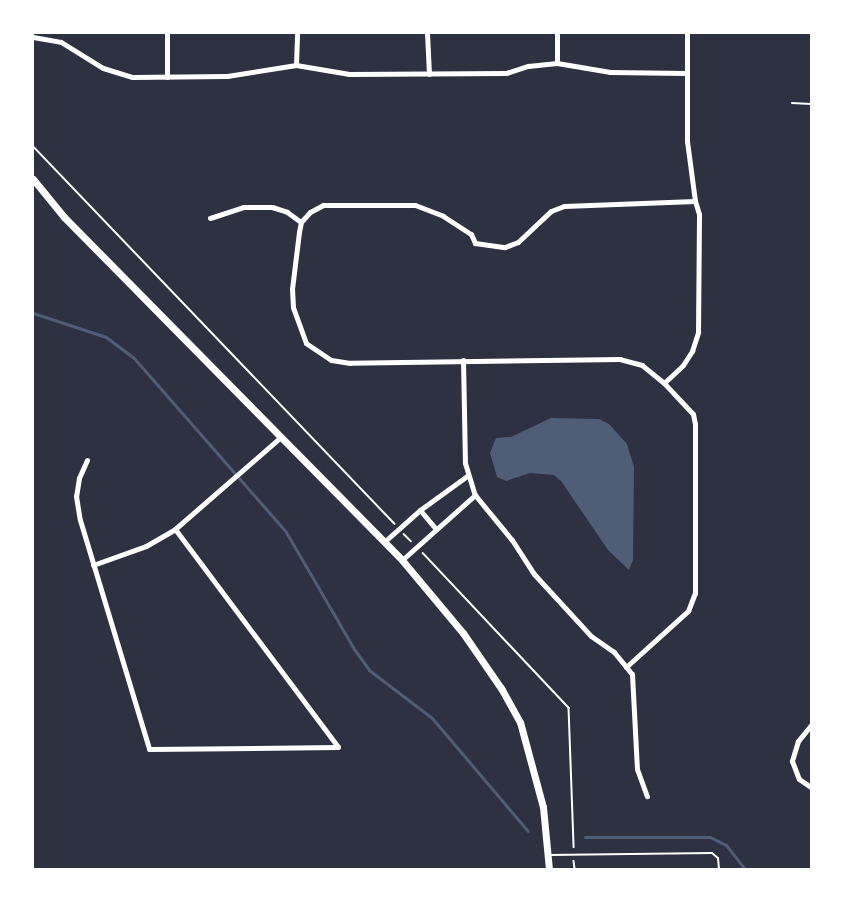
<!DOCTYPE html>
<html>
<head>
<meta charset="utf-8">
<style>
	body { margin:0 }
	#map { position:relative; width:844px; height:902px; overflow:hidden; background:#2d3142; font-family:Quicksand,sans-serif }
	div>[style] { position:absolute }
	.water>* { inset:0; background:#4f5d75 }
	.stream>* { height:3px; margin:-1.5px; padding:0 1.5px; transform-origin:1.5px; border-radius:1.5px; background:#4f5d75 }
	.path>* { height:1.5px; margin:-0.75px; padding:0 0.75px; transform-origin:0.75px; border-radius:0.75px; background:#fff }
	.service>* { height:2px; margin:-1px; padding:0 1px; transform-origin:1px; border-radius:1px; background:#fff }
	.minor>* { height:5px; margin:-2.5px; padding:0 2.5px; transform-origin:2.5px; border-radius:2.5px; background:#fff }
	.tertiary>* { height:7px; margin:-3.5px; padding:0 3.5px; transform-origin:3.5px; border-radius:3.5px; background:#fff }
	span { translate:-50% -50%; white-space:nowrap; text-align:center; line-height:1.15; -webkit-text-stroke:4.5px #fff; paint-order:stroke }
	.frame { position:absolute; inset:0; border:34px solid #fff; pointer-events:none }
</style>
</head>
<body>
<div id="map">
	<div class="water">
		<div style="clip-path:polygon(551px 418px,599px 419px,609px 424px,627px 444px,634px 467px,633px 560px,629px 570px,608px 550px,561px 481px,554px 475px,530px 473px,506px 481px,497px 477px,490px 453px,496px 438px,511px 437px)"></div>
	</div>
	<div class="stream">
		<div style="left:33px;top:313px;width:77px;rotate:18.2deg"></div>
		<div style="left:106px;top:337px;width:34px;rotate:37deg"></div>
		<div style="left:133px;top:357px;width:232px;rotate:48.8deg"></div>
		<div style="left:286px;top:532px;width:135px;rotate:59.8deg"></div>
		<div style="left:354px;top:649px;width:26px;rotate:54deg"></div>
		<div style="left:369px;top:670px;width:79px;rotate:37.3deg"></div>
		<div style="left:432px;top:718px;width:148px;rotate:49.7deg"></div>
		<div style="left:585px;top:837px;width:125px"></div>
		<div style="left:710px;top:837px;width:18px;rotate:27deg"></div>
		<div style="left:726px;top:845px;width:31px;rotate:52deg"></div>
	</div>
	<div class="path">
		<div style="left:33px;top:146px;width:523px;rotate:46.24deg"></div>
		<div style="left:404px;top:534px;width:10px;rotate:45deg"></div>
		<div style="left:423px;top:553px;width:213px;rotate:46.7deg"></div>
		<div style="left:569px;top:708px;width:139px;rotate:87.9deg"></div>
		<div style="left:574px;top:861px;width:8px;rotate:83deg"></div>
	</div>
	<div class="service">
		<div style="left:792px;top:103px;width:19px;rotate:3deg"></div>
		<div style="left:549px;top:855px;width:163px;rotate:-0.7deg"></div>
		<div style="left:712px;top:853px;width:8px;rotate:40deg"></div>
		<div style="left:718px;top:858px;width:11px;rotate:85deg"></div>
	</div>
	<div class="minor">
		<div style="left:427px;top:33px;width:41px;rotate:87.2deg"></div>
		<div style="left:33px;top:37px;width:28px;rotate:10deg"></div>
		<div style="left:61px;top:42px;width:49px;rotate:31.8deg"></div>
		<div style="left:103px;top:68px;width:30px;rotate:17deg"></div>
		<div style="left:132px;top:77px;width:95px;rotate:-0.6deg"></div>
		<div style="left:227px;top:76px;width:70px;rotate:-9.1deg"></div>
		<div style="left:296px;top:65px;width:54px;rotate:9.6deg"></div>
		<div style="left:349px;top:74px;width:157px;rotate:-0.4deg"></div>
		<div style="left:506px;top:73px;width:23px;rotate:-18deg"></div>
		<div style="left:528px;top:66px;width:29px;rotate:-6deg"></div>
		<div style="left:557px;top:63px;width:54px;rotate:9.6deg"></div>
		<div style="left:610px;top:72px;width:76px;rotate:0.8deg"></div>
		<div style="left:557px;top:63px;width:30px;rotate:-90deg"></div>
		<div style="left:296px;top:65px;width:32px;rotate:-88deg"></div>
		<div style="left:167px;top:77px;width:44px;rotate:-90deg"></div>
		<div style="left:210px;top:218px;width:35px;rotate:-18deg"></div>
		<div style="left:243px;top:207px;width:29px"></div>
		<div style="left:272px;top:207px;width:16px;rotate:18deg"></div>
		<div style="left:287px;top:212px;width:17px;rotate:36deg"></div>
		<div style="left:463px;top:360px;width:103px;rotate:88.9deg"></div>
		<div style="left:465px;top:463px;width:34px;rotate:73deg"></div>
		<div style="left:475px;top:495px;width:58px;rotate:50.6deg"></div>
		<div style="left:512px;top:540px;width:40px;rotate:57.1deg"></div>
		<div style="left:534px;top:574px;width:84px;rotate:47.4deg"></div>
		<div style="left:591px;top:636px;width:28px;rotate:35deg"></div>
		<div style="left:614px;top:652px;width:28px;rotate:51deg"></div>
		<div style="left:632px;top:674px;width:95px;rotate:87deg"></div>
		<div style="left:637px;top:769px;width:29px;rotate:70deg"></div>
		<div style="left:664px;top:383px;width:26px;rotate:-43deg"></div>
		<div style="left:683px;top:365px;width:17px;rotate:-57deg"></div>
		<div style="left:692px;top:351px;width:20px;rotate:-72deg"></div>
		<div style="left:698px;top:332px;width:118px;rotate:-89.5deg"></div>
		<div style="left:699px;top:214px;width:14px;rotate:-107deg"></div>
		<div style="left:695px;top:201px;width:61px;rotate:-97.6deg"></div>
		<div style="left:687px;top:141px;width:108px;rotate:-90deg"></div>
		<div style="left:87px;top:460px;width:20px;rotate:114deg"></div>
		<div style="left:79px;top:478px;width:18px;rotate:99deg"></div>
		<div style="left:76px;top:496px;width:24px;rotate:81deg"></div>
		<div style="left:80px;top:520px;width:239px;rotate:73.2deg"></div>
		<div style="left:149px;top:749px;width:189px;rotate:-0.6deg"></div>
		<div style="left:420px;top:510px;width:25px;rotate:50deg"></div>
		<div style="left:175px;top:529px;width:272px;rotate:53.2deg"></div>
		<div style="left:384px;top:542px;width:48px;rotate:-41.6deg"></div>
		<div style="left:420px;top:510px;width:58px;rotate:-35.9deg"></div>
		<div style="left:402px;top:560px;width:98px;rotate:-41.7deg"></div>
		<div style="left:93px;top:565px;width:56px;rotate:-19.7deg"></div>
		<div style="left:146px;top:546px;width:34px;rotate:-30deg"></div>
		<div style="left:175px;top:529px;width:140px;rotate:-41deg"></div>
		<div style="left:626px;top:667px;width:84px;rotate:-42.1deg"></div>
		<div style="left:688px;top:611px;width:19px;rotate:-69deg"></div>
		<div style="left:695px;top:593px;width:169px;rotate:-90deg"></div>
		<div style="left:695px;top:424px;width:10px;rotate:-101deg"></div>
		<div style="left:693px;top:414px;width:42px;rotate:-133.1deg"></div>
		<div style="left:664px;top:383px;width:28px;rotate:-141deg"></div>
		<div style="left:642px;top:365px;width:23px;rotate:-165deg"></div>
		<div style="left:620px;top:359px;width:270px;rotate:179.2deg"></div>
		<div style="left:350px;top:363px;width:19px;rotate:-171deg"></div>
		<div style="left:331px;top:360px;width:30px;rotate:-146deg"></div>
		<div style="left:306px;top:343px;width:38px;rotate:-110deg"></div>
		<div style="left:293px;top:307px;width:18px;rotate:-93deg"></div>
		<div style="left:292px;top:289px;width:57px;rotate:-83deg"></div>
		<div style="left:299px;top:232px;width:10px;rotate:-79deg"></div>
		<div style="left:301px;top:222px;width:13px;rotate:-48deg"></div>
		<div style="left:310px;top:212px;width:15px;rotate:-28deg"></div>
		<div style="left:323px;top:205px;width:92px"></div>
		<div style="left:415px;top:205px;width:30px;rotate:21deg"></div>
		<div style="left:443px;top:216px;width:33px;rotate:33deg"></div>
		<div style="left:471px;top:234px;width:10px;rotate:66deg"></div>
		<div style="left:475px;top:243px;width:30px;rotate:8deg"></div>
		<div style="left:505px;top:247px;width:14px;rotate:-21deg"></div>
		<div style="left:518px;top:242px;width:45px;rotate:-43.2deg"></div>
		<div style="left:551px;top:211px;width:14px;rotate:-21deg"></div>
		<div style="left:564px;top:206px;width:131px;rotate:-2.2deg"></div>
		<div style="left:811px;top:725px;width:21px;rotate:129deg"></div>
		<div style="left:798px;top:741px;width:21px;rotate:107deg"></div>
		<div style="left:792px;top:761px;width:19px;rotate:69deg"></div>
		<div style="left:799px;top:779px;width:14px;rotate:34deg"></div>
	</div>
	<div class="tertiary">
		<div style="left:33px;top:179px;width:49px;rotate:50.8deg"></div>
		<div style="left:64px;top:217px;width:482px;rotate:45.4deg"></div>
		<div style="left:402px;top:560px;width:95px;rotate:50.1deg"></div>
		<div style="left:463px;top:633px;width:67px;rotate:55.4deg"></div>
		<div style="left:501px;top:688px;width:39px;rotate:61deg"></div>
		<div style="left:520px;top:722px;width:88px;rotate:74.9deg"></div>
		<div style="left:543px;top:807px;width:62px;rotate:84.5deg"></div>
	</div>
	<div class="frame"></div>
</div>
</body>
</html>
